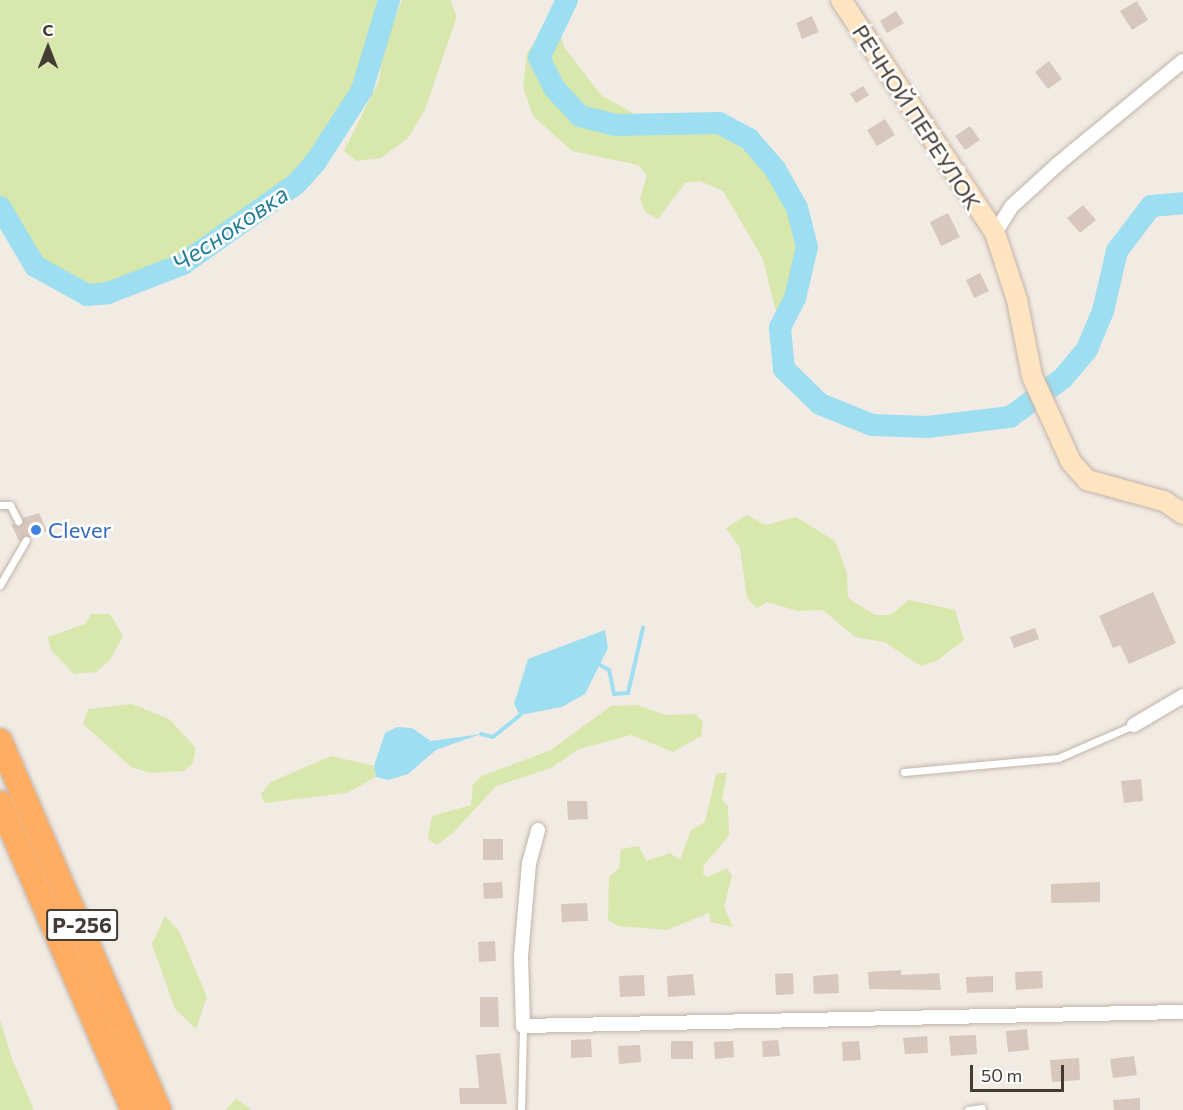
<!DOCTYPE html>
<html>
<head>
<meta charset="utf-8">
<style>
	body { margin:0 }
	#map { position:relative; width:1183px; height:1110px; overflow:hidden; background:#f2ebe4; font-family:Commissioner,sans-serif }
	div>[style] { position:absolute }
	.green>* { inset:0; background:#d8e7ab }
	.water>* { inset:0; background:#9edef1 }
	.stream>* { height:4px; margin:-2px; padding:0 2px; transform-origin:2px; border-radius:2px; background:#9edef1 }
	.river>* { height:22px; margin:-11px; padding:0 11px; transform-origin:11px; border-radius:11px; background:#9edef1 }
	.building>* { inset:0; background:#d7c7bc }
	.roads { filter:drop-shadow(0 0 2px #c1b4a9) drop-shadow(0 0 2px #c1b4a9) }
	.lane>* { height:7px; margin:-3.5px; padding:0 3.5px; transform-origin:3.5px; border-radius:3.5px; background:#fff }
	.street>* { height:14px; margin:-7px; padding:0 7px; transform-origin:7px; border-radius:7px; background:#fff }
	.secondary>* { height:20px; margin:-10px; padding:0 10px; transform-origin:10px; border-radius:10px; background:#ffe4c1 }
	.highway>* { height:24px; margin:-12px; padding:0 12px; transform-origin:12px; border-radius:12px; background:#ffad62 }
	.dots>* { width:16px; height:16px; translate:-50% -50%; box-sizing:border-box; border:3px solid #fff; border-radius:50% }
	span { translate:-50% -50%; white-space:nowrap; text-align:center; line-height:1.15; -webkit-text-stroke:5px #fff; paint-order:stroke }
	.shield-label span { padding:2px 4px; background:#fff; border:2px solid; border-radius:4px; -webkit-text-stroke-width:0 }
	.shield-label { font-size:21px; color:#443b34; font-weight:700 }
	.street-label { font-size:22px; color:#443b34 }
	.shop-label { font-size:22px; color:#366cbe }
	.left { translate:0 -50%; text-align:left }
	.water-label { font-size:24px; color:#287e99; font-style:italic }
	.north { position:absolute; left:18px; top:18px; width:60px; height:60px; -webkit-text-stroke:4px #fff; paint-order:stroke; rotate:0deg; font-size:16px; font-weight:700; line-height:24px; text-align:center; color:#443b34 }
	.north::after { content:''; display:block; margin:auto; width:21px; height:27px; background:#443b34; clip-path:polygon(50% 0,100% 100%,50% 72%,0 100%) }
	.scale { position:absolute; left:970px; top:1065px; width:94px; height:27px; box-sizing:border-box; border:3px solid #443b34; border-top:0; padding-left:8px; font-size:18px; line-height:21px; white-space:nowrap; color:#443b34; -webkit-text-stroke:4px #fff; paint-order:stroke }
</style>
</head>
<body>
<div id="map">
	<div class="green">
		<div style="clip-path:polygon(0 0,389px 0,362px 90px,315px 163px,296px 184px,183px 264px,108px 293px,87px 295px,35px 266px,0 207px)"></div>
		<div style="clip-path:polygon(402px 0,450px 0,457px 16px,425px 110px,408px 138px,381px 158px,356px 161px,344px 151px,379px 81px,384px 45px)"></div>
		<div style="clip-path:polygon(556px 19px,564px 47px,601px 95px,654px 125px,719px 123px,749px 139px,775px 169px,797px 208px,807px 247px,795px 298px,780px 328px,763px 259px,723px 191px,700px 181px,685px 183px,658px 219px,645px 212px,640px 199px,647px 175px,638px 165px,572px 151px,533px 116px,523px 87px,527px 52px)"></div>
		<div style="clip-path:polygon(747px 515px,766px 525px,796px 517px,835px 541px,847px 573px,848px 598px,875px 615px,890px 615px,909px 600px,955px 610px,964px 640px,938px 660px,921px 666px,884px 642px,855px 637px,823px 610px,798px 611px,767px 602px,757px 608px,747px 598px,740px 548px,726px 528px)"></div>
		<div style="clip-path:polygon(91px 614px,110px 614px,123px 636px,110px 660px,96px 672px,74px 674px,51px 650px,48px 637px,85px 624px)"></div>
		<div style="clip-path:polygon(132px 704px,169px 719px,196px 748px,192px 765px,183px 771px,150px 773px,131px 767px,83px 724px,88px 709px)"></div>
		<div style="clip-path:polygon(637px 705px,665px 715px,695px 714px,703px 722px,701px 736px,673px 752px,631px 735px,579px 749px,551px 768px,496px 786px,454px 832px,437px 845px,428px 839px,432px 816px,471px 805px,473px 784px,482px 776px,551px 750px,611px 706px)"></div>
		<div style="clip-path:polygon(331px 756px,374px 766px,376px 777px,347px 793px,264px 803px,261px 794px,271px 782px)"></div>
		<div style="clip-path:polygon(727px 772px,722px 800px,728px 806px,729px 836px,704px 865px,703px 874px,708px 877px,727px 868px,732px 876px,724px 907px,733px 927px,711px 922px,709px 913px,667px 930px,618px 926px,608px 920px,609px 877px,619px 868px,621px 849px,639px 846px,646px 861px,670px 853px,680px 860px,691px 830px,705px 822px,716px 774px)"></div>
		<div style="clip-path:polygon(165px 916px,179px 931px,207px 997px,196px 1029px,175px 1009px,152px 944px)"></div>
		<div style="clip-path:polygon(0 1020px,12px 1059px,34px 1110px,0 1110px)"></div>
		<div style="clip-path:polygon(236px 1099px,248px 1107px,251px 1110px,225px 1110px)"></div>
	</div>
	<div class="water">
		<div style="clip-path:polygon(605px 630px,608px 648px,585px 694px,562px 707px,520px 715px,514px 704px,528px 659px)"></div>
		<div style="clip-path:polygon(397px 727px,412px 728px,431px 741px,481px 734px,436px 750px,408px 774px,389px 780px,376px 777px,374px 766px,385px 733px)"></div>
	</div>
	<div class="stream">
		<div style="left:600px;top:665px;width:10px;rotate:29deg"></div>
		<div style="left:609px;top:670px;width:25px;rotate:78deg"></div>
		<div style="left:614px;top:694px;width:14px;rotate:-4deg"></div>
		<div style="left:628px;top:693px;width:67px;rotate:-77deg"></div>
		<div style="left:481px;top:734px;width:12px;rotate:14deg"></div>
		<div style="left:493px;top:737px;width:35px;rotate:-39deg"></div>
	</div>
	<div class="river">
		<div style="left:567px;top:0;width:64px;rotate:115.8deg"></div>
		<div style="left:539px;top:58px;width:34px;rotate:63deg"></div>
		<div style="left:554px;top:88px;width:38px;rotate:47deg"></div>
		<div style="left:580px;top:116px;width:36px;rotate:14deg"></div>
		<div style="left:615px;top:125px;width:104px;rotate:-1.1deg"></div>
		<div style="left:719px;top:123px;width:34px;rotate:28deg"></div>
		<div style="left:749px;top:139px;width:40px;rotate:49deg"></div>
		<div style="left:775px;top:169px;width:45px;rotate:60.6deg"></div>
		<div style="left:797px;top:208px;width:40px;rotate:75.6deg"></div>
		<div style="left:807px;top:247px;width:52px;rotate:103.2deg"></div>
		<div style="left:795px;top:298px;width:34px;rotate:117deg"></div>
		<div style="left:780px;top:328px;width:41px;rotate:84.4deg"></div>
		<div style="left:784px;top:369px;width:50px;rotate:44.2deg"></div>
		<div style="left:820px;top:404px;width:56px;rotate:22deg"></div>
		<div style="left:872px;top:425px;width:55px;rotate:2.1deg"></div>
		<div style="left:927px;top:427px;width:84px;rotate:-6.9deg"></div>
		<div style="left:1010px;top:417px;width:66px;rotate:-36.3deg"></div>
		<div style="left:1063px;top:378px;width:38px;rotate:-50deg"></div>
		<div style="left:1087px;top:349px;width:41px;rotate:-67.2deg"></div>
		<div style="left:1103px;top:311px;width:62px;rotate:-76.9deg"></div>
		<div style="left:1117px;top:251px;width:56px;rotate:-52.9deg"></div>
		<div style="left:1151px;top:206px;width:32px;rotate:-5deg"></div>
		<div style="left:0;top:207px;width:69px;rotate:59.3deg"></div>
		<div style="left:35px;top:266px;width:60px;rotate:29.1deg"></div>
		<div style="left:87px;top:295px;width:21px;rotate:-5deg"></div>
		<div style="left:108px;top:293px;width:80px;rotate:-21.1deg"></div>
		<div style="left:183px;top:264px;width:138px;rotate:-35.3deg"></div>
		<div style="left:296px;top:184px;width:28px;rotate:-48deg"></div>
		<div style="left:315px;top:163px;width:87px;rotate:-57.2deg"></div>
		<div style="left:362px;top:90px;width:94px;rotate:-73.3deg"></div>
	</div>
	<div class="building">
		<div style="clip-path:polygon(1137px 1px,1148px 20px,1132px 30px,1120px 11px)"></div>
		<div style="clip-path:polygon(896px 11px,904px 23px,887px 33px,880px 21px)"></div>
		<div style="clip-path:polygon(812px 16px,819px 32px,802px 39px,796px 23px)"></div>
		<div style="clip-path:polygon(1049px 61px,1062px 79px,1048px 89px,1035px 72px)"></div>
		<div style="clip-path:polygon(863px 86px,869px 95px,856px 103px,850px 94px)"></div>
		<div style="clip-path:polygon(885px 119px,895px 135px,877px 146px,867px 130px)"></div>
		<div style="clip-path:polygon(970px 126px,980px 140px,965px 150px,955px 136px)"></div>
		<div style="clip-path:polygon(1083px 205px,1096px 220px,1080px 233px,1067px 218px)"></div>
		<div style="clip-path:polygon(948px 213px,960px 237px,941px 246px,930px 222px)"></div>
		<div style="clip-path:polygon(980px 273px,989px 291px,974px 298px,966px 280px)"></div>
		<div style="clip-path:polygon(39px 513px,47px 531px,19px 541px,11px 524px,20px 526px,23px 518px)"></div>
		<div style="clip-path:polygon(1153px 592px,1176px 643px,1129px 664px,1120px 645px,1113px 648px,1099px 616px)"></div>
		<div style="clip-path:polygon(1035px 628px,1039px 639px,1014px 648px,1010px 637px)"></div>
		<div style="clip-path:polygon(1141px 779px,1143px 801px,1124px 803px,1121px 781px)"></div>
		<div style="clip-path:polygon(567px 801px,587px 801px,588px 819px,568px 820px)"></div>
		<div style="clip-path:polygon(483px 839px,503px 839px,503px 860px,483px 860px)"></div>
		<div style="clip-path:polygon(502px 882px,503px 898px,484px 899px,483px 883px)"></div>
		<div style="clip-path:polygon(1100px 882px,1100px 902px,1051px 903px,1051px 884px)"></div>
		<div style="clip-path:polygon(587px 903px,588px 921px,562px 922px,561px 904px)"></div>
		<div style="clip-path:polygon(495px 941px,496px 961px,479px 962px,478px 942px)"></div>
		<div style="clip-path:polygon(901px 970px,901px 975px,939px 973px,941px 990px,869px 989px,868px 972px)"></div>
		<div style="clip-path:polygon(1042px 971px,1043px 988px,1016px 990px,1015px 972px)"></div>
		<div style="clip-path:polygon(793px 973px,794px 994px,776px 995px,775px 974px)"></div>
		<div style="clip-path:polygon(693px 974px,695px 995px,668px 997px,667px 976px)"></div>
		<div style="clip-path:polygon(838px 974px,839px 993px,814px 994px,813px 976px)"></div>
		<div style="clip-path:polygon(644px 975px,645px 996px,620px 997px,619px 976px)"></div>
		<div style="clip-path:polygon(993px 976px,993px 992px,967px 993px,966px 977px)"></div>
		<div style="clip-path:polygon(480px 997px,498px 997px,499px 1027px,480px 1027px)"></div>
		<div style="clip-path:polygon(1027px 1029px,1029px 1050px,1008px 1052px,1006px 1031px)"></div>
		<div style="clip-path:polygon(976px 1035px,977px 1054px,951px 1056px,949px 1036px)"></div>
		<div style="clip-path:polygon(927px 1036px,928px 1053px,905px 1054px,903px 1038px)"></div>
		<div style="clip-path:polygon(591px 1039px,592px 1057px,571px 1058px,571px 1040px)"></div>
		<div style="clip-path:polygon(778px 1040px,780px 1056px,763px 1057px,762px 1041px)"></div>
		<div style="clip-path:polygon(671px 1041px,693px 1041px,693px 1059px,671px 1059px)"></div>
		<div style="clip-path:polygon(733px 1041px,734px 1057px,715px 1059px,714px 1042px)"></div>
		<div style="clip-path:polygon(859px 1041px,861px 1060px,843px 1061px,842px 1042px)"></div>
		<div style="clip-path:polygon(640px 1045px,641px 1062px,619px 1064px,618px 1046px)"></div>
		<div style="clip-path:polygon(500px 1053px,507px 1104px,460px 1104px,459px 1088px,479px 1088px,476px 1055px)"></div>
		<div style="clip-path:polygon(1134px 1056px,1137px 1075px,1113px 1078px,1110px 1059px)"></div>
		<div style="clip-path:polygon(1079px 1058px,1080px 1080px,1052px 1082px,1050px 1060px)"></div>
		<div style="clip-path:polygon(1140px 1098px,1140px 1110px,1114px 1110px,1113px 1100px)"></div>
	</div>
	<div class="roads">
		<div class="lane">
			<div style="left:0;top:505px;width:10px"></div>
			<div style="left:10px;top:505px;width:18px;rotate:63deg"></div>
			<div style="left:0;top:585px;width:52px;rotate:-60deg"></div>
			<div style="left:904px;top:772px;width:155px;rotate:-5.2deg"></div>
			<div style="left:1058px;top:758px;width:83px;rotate:-23.5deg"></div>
			<div style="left:521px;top:1110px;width:84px;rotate:-88.6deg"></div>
			<div style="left:968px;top:1110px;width:14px;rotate:-8deg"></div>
		</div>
		<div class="street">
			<div style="left:995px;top:233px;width:31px;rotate:-58deg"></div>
			<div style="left:1011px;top:207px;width:64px;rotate:-42.5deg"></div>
			<div style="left:1058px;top:164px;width:162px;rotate:-39.5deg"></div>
			<div style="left:1134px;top:725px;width:57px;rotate:-30.6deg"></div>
			<div style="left:538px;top:830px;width:34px;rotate:105deg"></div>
			<div style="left:529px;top:863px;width:94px;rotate:94.9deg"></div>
			<div style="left:521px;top:957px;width:69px;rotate:88.3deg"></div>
			<div style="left:523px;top:1026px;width:660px;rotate:-1.22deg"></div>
		</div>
		<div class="secondary">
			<div style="left:841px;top:0;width:279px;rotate:56.5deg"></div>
			<div style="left:995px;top:233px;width:71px;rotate:71.8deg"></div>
			<div style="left:1017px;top:300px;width:77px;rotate:78.8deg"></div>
			<div style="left:1032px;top:376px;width:94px;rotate:65.6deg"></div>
			<div style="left:1071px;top:462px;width:24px;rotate:48deg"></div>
			<div style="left:1087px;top:480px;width:80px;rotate:15.3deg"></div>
			<div style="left:1164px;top:501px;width:23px;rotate:34deg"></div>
		</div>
		<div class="highway">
			<div style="left:0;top:741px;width:402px;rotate:66.7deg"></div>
			<div style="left:0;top:803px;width:335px;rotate:66.6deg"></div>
		</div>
	</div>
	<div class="dots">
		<div style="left:36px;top:530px;background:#3f7fe0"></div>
	</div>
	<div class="shield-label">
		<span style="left:82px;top:925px">Р-256</span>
	</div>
	<div class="street-label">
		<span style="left:917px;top:117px;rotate:57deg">РЕЧНОЙ ПЕРЕУЛОК</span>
	</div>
	<div class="shop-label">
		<span class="left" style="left:48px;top:530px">Clever</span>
	</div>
	<div class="water-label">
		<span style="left:230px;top:228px;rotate:-34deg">Чесноковка</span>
	</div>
	<div class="north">С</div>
	<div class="scale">50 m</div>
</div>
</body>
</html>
